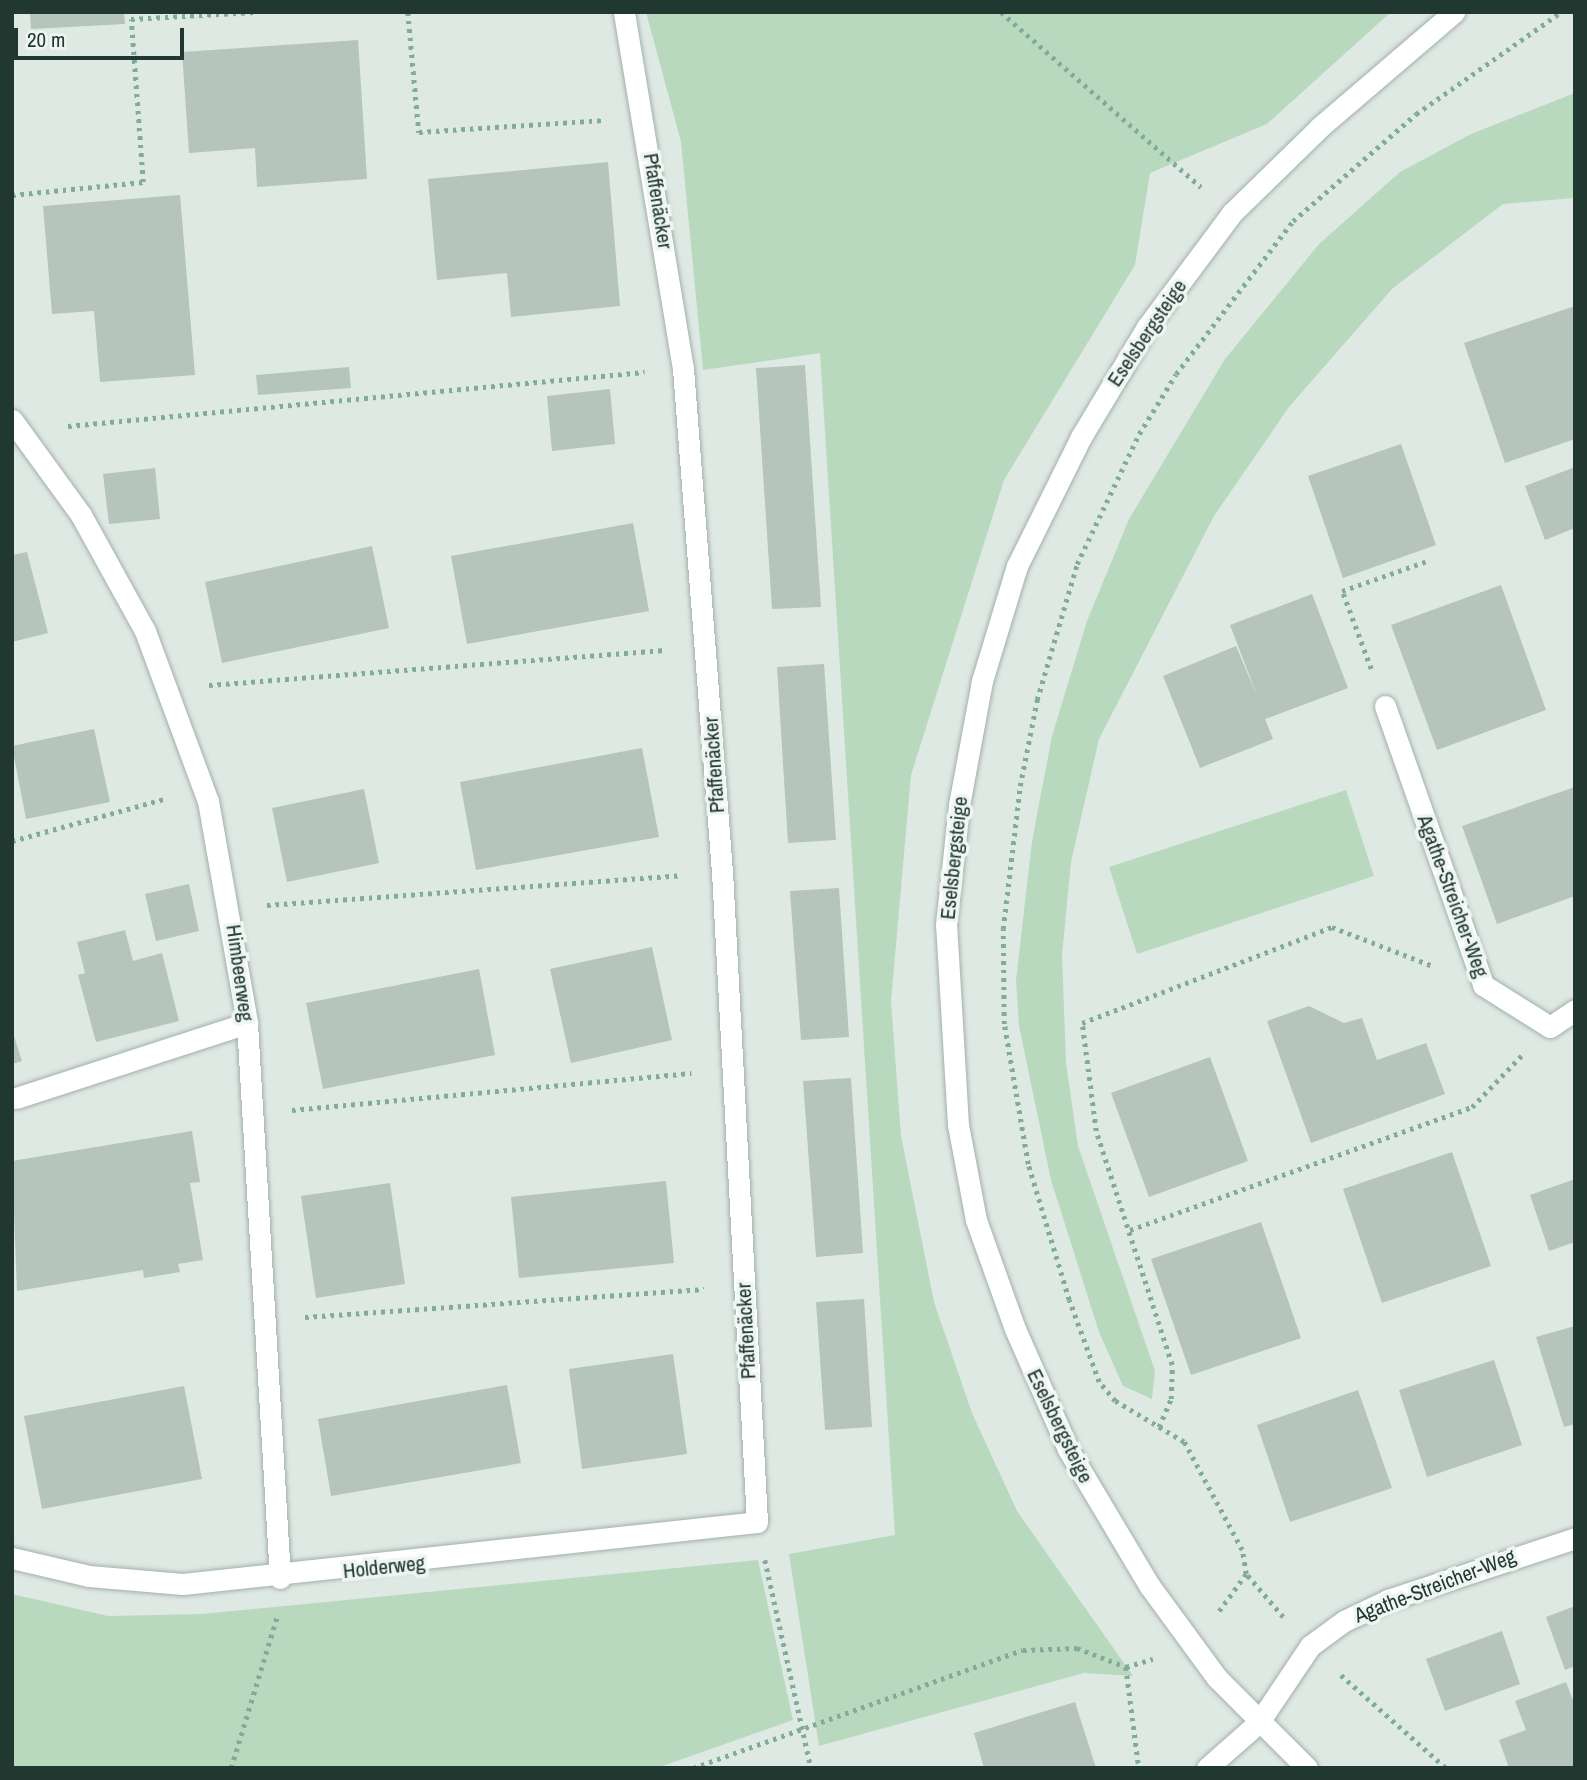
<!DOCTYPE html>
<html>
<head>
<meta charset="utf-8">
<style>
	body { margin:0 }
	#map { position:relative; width:1587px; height:1780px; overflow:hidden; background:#dfe9e4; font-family:"Archivo Narrow",sans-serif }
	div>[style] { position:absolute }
	.green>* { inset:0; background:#b9d9bf }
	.building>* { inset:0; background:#b5c4bd }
	.path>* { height:4.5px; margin-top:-2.25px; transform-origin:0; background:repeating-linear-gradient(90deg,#81ab9a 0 3.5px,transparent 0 8.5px) }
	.roads { filter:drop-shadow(0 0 2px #a2b0aa) drop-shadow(0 0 2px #a2b0aa) }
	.service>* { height:21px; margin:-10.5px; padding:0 10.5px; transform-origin:10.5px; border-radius:10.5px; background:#fff }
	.minor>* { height:21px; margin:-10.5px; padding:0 10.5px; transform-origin:10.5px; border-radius:10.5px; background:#fff }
	.tertiary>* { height:21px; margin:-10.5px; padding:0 10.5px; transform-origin:10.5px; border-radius:10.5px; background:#fff }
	span { translate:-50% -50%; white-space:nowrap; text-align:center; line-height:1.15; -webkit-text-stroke:7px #eff6f2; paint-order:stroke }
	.street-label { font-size:21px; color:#213830 }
	.frame { position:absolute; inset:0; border:14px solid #213830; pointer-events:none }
	.scale { position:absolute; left:14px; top:28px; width:170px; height:32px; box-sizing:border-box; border:4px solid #213830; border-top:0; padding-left:9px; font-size:21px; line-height:24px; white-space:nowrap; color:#213830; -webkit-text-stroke:5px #eff6f2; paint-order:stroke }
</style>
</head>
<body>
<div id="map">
	<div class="green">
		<div style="clip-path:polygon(646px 12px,1391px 12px,1267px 124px,1150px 173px,1135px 265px,1004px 480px,911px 775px,891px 1001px,901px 1136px,934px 1302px,972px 1413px,1017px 1511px,1133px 1676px,1084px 1673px,819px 1746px,789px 1554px,895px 1535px,820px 353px,703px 370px,681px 142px)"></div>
		<div style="clip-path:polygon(1575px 93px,1575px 198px,1503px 204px,1392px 289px,1289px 407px,1214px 516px,1099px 739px,1071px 862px,1062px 955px,1066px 1063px,1078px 1146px,1155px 1371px,1152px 1399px,1123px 1386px,1099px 1332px,1051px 1180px,1019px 1026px,1016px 980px,1032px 841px,1052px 736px,1087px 621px,1129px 519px,1225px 359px,1319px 244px,1400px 172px,1471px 134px)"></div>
		<div style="clip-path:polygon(1346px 790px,1374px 876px,1137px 954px,1109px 867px)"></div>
		<div style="clip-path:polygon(758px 1560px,793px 1720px,657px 1768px,12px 1768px,12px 1594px,108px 1616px,202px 1614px)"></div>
	</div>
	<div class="building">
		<div style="clip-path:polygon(30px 12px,124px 12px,125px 24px,31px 29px)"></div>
		<div style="clip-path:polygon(358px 40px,367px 179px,257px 187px,255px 148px,189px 153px,182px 52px)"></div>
		<div style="clip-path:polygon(608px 162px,620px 306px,511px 317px,507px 273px,437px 280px,428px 179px)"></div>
		<div style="clip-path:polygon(180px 195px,195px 375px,100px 382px,94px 311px,52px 314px,43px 206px)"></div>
		<div style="clip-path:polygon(1575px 306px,1575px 439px,1505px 463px,1464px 343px)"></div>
		<div style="clip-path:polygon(805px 365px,821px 607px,772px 609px,756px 368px)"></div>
		<div style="clip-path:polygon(349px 367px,351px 388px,258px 395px,256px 375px)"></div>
		<div style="clip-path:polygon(610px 389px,615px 444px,552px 451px,547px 396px)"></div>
		<div style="clip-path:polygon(1401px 444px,1436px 545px,1343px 578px,1308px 476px)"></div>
		<div style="clip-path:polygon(1575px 467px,1575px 528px,1545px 540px,1525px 486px)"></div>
		<div style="clip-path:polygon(155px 468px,160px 519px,109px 524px,103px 474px)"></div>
		<div style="clip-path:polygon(633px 523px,649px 611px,467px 644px,451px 556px)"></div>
		<div style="clip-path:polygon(372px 546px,389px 628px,222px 663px,205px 582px)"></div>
		<div style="clip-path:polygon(27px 552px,48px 633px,12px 642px,12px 555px)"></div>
		<div style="clip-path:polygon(1501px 585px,1546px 710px,1437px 750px,1391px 625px)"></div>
		<div style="clip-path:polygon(1312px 594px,1348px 688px,1265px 719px,1273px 739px,1200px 768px,1163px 676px,1236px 646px,1258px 698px,1230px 625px)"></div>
		<div style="clip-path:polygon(824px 664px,836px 840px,788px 843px,777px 667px)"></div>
		<div style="clip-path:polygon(94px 729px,110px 802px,26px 819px,12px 746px)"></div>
		<div style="clip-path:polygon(642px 748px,659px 837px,476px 870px,460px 782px)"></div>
		<div style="clip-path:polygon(1575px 787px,1575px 896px,1497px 924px,1462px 826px)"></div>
		<div style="clip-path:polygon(364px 789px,379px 863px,287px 882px,272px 808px)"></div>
		<div style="clip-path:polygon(189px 884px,199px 931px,156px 941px,145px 894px)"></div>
		<div style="clip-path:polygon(839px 888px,849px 1037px,801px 1040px,790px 891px)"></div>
		<div style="clip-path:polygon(125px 930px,133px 961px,162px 953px,179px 1021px,96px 1042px,78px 975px,85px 973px,77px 942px)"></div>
		<div style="clip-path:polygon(652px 947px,672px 1040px,571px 1063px,550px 969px)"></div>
		<div style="clip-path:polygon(479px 969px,495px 1055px,323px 1089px,306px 1003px)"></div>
		<div style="clip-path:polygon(1309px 1006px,1344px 1023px,1362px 1018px,1377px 1060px,1426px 1043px,1445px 1094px,1311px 1143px,1267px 1021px)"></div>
		<div style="clip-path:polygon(12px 1030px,22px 1061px,12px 1064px)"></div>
		<div style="clip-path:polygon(1210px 1057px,1248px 1161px,1149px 1197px,1111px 1093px)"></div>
		<div style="clip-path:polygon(851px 1078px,863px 1253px,816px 1257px,803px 1081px)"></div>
		<div style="clip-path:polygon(192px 1131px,200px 1182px,190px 1183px,203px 1260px,178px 1264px,180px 1272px,144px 1278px,143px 1270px,17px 1291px,12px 1161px)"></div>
		<div style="clip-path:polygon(1452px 1152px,1491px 1266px,1382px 1303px,1343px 1189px)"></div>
		<div style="clip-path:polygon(1575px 1179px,1575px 1242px,1549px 1251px,1530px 1195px)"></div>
		<div style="clip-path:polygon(666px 1181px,674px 1263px,519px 1278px,511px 1197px)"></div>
		<div style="clip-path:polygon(390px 1183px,405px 1284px,316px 1298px,301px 1196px)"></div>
		<div style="clip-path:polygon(1261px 1222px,1301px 1338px,1191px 1375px,1151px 1259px)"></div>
		<div style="clip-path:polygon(864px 1299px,872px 1427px,825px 1430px,816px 1302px)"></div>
		<div style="clip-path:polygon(1575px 1326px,1575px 1424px,1564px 1427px,1536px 1337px)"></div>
		<div style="clip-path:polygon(673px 1354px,687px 1454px,582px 1469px,569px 1369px)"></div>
		<div style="clip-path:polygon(1494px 1360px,1522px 1445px,1427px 1477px,1399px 1390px)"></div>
		<div style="clip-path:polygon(507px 1385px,521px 1463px,331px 1496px,318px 1419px)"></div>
		<div style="clip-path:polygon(184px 1386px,202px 1479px,42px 1509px,24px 1416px)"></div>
		<div style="clip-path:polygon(1358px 1390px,1392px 1488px,1290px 1522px,1257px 1425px)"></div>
		<div style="clip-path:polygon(1575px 1606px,1575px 1666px,1565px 1670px,1546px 1617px)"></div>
		<div style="clip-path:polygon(1502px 1631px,1520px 1684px,1445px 1711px,1426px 1659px)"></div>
		<div style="clip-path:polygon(1566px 1682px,1575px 1705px,1575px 1768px,1509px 1768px,1499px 1740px,1526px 1730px,1515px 1701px)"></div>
		<div style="clip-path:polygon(1075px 1702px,1096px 1768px,984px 1768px,974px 1733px)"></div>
	</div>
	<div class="path">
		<div style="left:408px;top:12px;width:121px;rotate:84.8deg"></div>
		<div style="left:419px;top:132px;width:184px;rotate:-3.7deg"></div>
		<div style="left:1001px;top:12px;width:266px;rotate:41.2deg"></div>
		<div style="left:12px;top:195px;width:132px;rotate:-5.7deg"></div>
		<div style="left:143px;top:182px;width:163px;rotate:-94.2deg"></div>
		<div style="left:131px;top:19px;width:124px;rotate:-3.2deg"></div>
		<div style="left:68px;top:426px;width:579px;rotate:-5.36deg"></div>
		<div style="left:1371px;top:669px;width:83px;rotate:-110.4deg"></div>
		<div style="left:1342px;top:591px;width:90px;rotate:-19.4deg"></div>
		<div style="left:209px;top:685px;width:457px;rotate:-4.4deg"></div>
		<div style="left:12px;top:841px;width:157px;rotate:-15.5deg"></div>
		<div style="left:267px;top:905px;width:415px;rotate:-4.1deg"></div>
		<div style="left:292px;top:1110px;width:401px;rotate:-5.3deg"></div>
		<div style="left:1130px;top:1230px;width:363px;rotate:-19.8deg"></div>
		<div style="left:1472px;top:1107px;width:72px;rotate:-46.1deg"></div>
		<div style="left:305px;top:1317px;width:400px;rotate:-4deg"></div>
		<div style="left:1159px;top:1427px;width:30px;rotate:-67deg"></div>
		<div style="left:1171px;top:1399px;width:34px;rotate:-88deg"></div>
		<div style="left:1172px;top:1365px;width:246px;rotate:-108deg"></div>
		<div style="left:1096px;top:1131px;width:109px;rotate:-97.4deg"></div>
		<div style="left:1082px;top:1023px;width:268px;rotate:-21deg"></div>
		<div style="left:1332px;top:927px;width:108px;rotate:21.1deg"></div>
		<div style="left:765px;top:1560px;width:213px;rotate:77.5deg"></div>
		<div style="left:1219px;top:1611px;width:46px;rotate:-53.9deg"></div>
		<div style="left:1283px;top:1617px;width:57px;rotate:-130.7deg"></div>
		<div style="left:1246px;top:1574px;width:24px;rotate:-99deg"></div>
		<div style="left:1242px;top:1550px;width:123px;rotate:-118.2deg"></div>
		<div style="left:1184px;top:1442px;width:80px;rotate:-149.3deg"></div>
		<div style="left:1115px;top:1401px;width:25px;rotate:-130deg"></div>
		<div style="left:1099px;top:1382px;width:87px;rotate:-110.1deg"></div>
		<div style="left:1069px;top:1300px;width:142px;rotate:-106.8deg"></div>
		<div style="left:1028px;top:1164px;width:142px;rotate:-99.7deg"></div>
		<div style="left:1004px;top:1024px;width:95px;rotate:-90.6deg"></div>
		<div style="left:1003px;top:929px;width:144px;rotate:-83.2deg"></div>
		<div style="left:1020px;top:786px;width:88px;rotate:-78.8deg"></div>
		<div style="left:1037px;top:700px;width:142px;rotate:-73.6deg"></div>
		<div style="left:1077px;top:564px;width:144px;rotate:-64.5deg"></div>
		<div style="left:1139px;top:434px;width:70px;rotate:-58.3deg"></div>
		<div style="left:1176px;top:374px;width:193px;rotate:-52.6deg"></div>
		<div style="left:1293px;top:221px;width:163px;rotate:-41deg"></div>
		<div style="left:1416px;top:114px;width:177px;rotate:-35.1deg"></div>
		<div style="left:1126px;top:1667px;width:102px;rotate:82.7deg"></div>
		<div style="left:1341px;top:1675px;width:140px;rotate:41.5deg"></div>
		<div style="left:231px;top:1768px;width:158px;rotate:-73.1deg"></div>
		<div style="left:693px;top:1768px;width:350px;rotate:-19.7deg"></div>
		<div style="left:1023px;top:1650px;width:54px;rotate:-2.1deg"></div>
		<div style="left:1077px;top:1648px;width:53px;rotate:21.2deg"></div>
		<div style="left:1126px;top:1667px;width:28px;rotate:-17deg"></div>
	</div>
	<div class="roads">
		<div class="service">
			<div style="left:1385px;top:706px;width:296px;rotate:70.6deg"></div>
			<div style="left:1483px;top:985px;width:79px;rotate:32.1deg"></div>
			<div style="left:16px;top:1098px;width:243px;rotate:-18deg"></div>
		</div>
		<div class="minor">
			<div style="left:12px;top:420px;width:117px;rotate:54deg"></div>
			<div style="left:81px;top:515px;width:132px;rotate:61.1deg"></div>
			<div style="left:145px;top:631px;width:181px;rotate:69.7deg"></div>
			<div style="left:208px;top:801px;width:225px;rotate:80deg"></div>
			<div style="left:247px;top:1023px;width:556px;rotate:86.6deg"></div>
			<div style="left:1550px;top:1027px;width:30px;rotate:-34deg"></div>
			<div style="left:12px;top:1558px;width:79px;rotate:13.2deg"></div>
			<div style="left:89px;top:1576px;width:94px;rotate:4.9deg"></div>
			<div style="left:183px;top:1584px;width:577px;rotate:-6.16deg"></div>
			<div style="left:757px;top:1522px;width:651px;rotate:-93.08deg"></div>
			<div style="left:722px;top:872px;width:505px;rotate:-94.43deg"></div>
			<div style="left:683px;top:369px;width:362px;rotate:-99.4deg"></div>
			<div style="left:1207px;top:1768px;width:69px;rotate:-41.5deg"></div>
			<div style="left:1259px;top:1722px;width:92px;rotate:-56.1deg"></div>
			<div style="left:1310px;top:1646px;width:42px;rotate:-36.3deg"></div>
			<div style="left:1344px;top:1621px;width:49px;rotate:-25.5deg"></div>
			<div style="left:1388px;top:1600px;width:197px;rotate:-18.3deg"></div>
		</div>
		<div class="tertiary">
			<div style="left:1307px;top:1768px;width:127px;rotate:-135deg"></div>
			<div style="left:1217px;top:1678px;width:115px;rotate:-126.2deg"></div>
			<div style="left:1149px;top:1585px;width:158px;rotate:-120.8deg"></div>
			<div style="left:1068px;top:1449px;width:131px;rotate:-113.8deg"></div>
			<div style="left:1015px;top:1329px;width:116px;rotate:-109.7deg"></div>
			<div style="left:976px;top:1220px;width:97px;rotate:-100.7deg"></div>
			<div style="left:958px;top:1125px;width:200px;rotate:-93.4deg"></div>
			<div style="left:946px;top:925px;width:121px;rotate:-83.8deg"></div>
			<div style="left:959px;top:805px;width:126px;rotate:-79.5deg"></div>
			<div style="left:982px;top:681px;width:120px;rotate:-73.1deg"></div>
			<div style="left:1017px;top:566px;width:144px;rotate:-63.6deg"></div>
			<div style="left:1081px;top:437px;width:128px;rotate:-59deg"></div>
			<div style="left:1147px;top:327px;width:142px;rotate:-53.3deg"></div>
			<div style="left:1232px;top:213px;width:123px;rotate:-44.3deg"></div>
			<div style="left:1320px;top:127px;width:177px;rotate:-40.6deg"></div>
		</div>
	</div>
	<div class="street-label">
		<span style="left:658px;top:201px;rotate:81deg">Pfaffenäcker</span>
		<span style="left:1147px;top:333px;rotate:-56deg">Eselsbergsteige</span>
		<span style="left:714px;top:765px;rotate:-94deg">Pfaffenäcker</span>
		<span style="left:954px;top:858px;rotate:-84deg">Eselsbergsteige</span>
		<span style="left:1453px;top:896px;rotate:70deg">Agathe-Streicher-Weg</span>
		<span style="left:240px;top:973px;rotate:82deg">Himbeerweg</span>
		<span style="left:746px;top:1331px;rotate:-93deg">Pfaffenäcker</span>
		<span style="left:1060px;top:1426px;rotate:64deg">Eselsbergsteige</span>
		<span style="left:384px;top:1567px;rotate:-6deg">Holderweg</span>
		<span style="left:1435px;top:1586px;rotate:-21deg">Agathe-Streicher-Weg</span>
	</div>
	<div class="frame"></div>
	<div class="scale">20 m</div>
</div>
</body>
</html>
